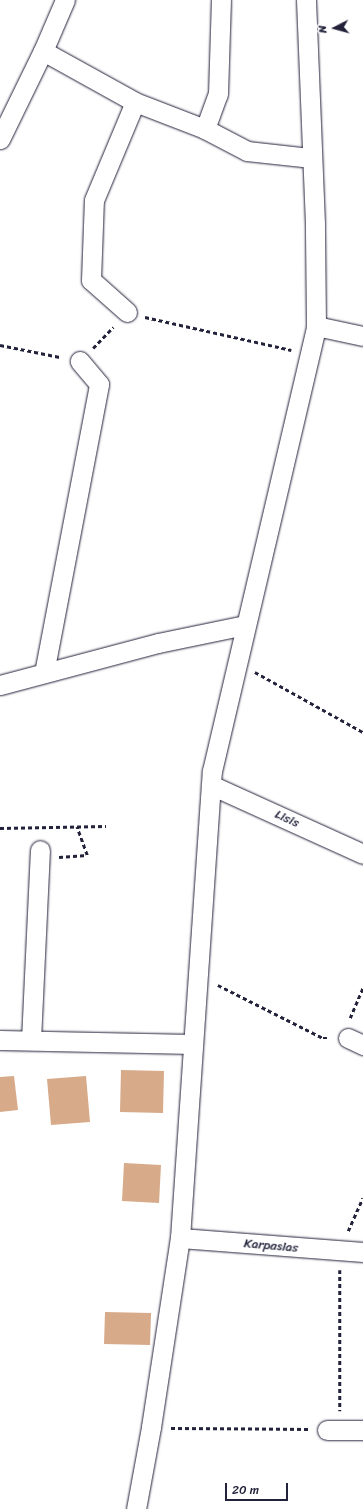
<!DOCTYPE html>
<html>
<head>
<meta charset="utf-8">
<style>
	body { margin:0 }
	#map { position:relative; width:363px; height:1509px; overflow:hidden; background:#fff; font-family:Sriracha,sans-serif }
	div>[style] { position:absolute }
	.building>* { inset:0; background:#d7aa89 }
	.path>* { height:2.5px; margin-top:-1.25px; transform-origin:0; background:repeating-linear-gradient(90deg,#22223b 0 4px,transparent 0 7px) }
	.roads { filter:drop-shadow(0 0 1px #22223b) drop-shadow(0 0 1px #22223b) }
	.street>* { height:19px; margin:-9.5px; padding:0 9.5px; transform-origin:9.5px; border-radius:9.5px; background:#fff }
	span { translate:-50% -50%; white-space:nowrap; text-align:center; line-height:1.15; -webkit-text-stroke:3.5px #fff; paint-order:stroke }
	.street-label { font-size:13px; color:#22223b }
	.north { position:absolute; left:315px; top:8px; width:40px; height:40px; -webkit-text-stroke:3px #fff; paint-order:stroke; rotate:264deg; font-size:11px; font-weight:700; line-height:16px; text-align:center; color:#22223b }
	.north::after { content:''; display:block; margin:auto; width:14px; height:18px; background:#22223b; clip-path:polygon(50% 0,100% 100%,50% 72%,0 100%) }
	.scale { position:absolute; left:225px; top:1483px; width:63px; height:18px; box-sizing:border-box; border:2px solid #22223b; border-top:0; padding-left:5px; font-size:12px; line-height:14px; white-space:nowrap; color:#22223b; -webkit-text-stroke:3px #fff; paint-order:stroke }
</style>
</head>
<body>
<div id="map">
	<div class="building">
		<div style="clip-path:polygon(121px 1070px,164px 1071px,163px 1113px,120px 1112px)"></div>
		<div style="clip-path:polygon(14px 1076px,18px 1110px,0 1112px,0 1077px)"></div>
		<div style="clip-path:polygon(86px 1076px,90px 1122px,51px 1125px,47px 1079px)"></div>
		<div style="clip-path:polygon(124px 1163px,161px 1165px,159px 1203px,122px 1201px)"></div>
		<div style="clip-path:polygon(105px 1312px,151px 1313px,150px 1345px,104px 1344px)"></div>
	</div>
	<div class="path">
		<div style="left:145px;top:317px;width:150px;rotate:12.7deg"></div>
		<div style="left:0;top:345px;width:61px;rotate:11.3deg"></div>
		<div style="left:93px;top:348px;width:29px;rotate:-46deg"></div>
		<div style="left:255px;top:672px;width:124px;rotate:29.1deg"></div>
		<div style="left:0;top:828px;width:106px;rotate:-1.1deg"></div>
		<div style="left:59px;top:857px;width:28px;rotate:-4deg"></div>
		<div style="left:87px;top:855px;width:30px;rotate:-110deg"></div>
		<div style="left:218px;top:985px;width:118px;rotate:26.8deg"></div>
		<div style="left:323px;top:1038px;width:5px"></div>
		<div style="left:350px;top:1018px;width:33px;rotate:-67deg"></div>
		<div style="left:348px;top:1231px;width:36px;rotate:-66deg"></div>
		<div style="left:340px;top:1270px;width:141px;rotate:90deg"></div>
		<div style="left:171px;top:1428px;width:137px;rotate:0.4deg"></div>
	</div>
	<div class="roads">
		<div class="street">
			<div style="left:43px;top:51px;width:105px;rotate:29deg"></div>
			<div style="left:135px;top:102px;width:75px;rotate:21.1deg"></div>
			<div style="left:205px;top:129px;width:47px;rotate:27.6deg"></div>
			<div style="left:247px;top:151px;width:63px;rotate:6.3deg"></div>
			<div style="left:205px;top:129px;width:37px;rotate:-70deg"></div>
			<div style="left:218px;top:94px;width:94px;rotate:-88.2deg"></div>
			<div style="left:0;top:139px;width:98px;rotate:-64deg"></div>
			<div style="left:43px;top:51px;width:56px;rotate:-66.7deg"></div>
			<div style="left:127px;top:312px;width:48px;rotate:-138.4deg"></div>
			<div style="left:91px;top:280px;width:80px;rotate:-87.9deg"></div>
			<div style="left:94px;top:200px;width:106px;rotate:-67.3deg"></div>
			<div style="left:316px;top:326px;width:48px;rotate:12deg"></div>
			<div style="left:44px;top:673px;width:294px;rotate:-79.2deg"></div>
			<div style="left:99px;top:384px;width:30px;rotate:-130deg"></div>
			<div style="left:0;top:685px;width:163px;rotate:-14.9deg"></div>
			<div style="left:158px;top:643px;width:89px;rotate:-11.7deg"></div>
			<div style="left:211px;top:785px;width:167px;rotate:24.4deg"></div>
			<div style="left:348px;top:1038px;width:17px;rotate:25deg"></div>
			<div style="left:0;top:1040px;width:193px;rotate:1.2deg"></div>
			<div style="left:31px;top:1040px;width:190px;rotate:-87.3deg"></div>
			<div style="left:180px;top:1238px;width:184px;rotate:4.4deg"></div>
			<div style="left:327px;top:1430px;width:36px"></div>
			<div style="left:136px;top:1509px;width:83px;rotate:-79.6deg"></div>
			<div style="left:151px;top:1427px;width:191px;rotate:-81.3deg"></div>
			<div style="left:180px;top:1238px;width:468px;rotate:-86.1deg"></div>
			<div style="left:212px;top:771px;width:457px;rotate:-76.8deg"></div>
			<div style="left:316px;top:326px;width:102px;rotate:-90.6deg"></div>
			<div style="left:315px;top:224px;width:224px;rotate:-92.3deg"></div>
		</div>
	</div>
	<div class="street-label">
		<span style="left:287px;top:819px;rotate:24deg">Lisis</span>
		<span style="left:271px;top:1246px;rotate:5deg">Karpasias</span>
	</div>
	<div class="north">N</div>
	<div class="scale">20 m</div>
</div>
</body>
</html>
